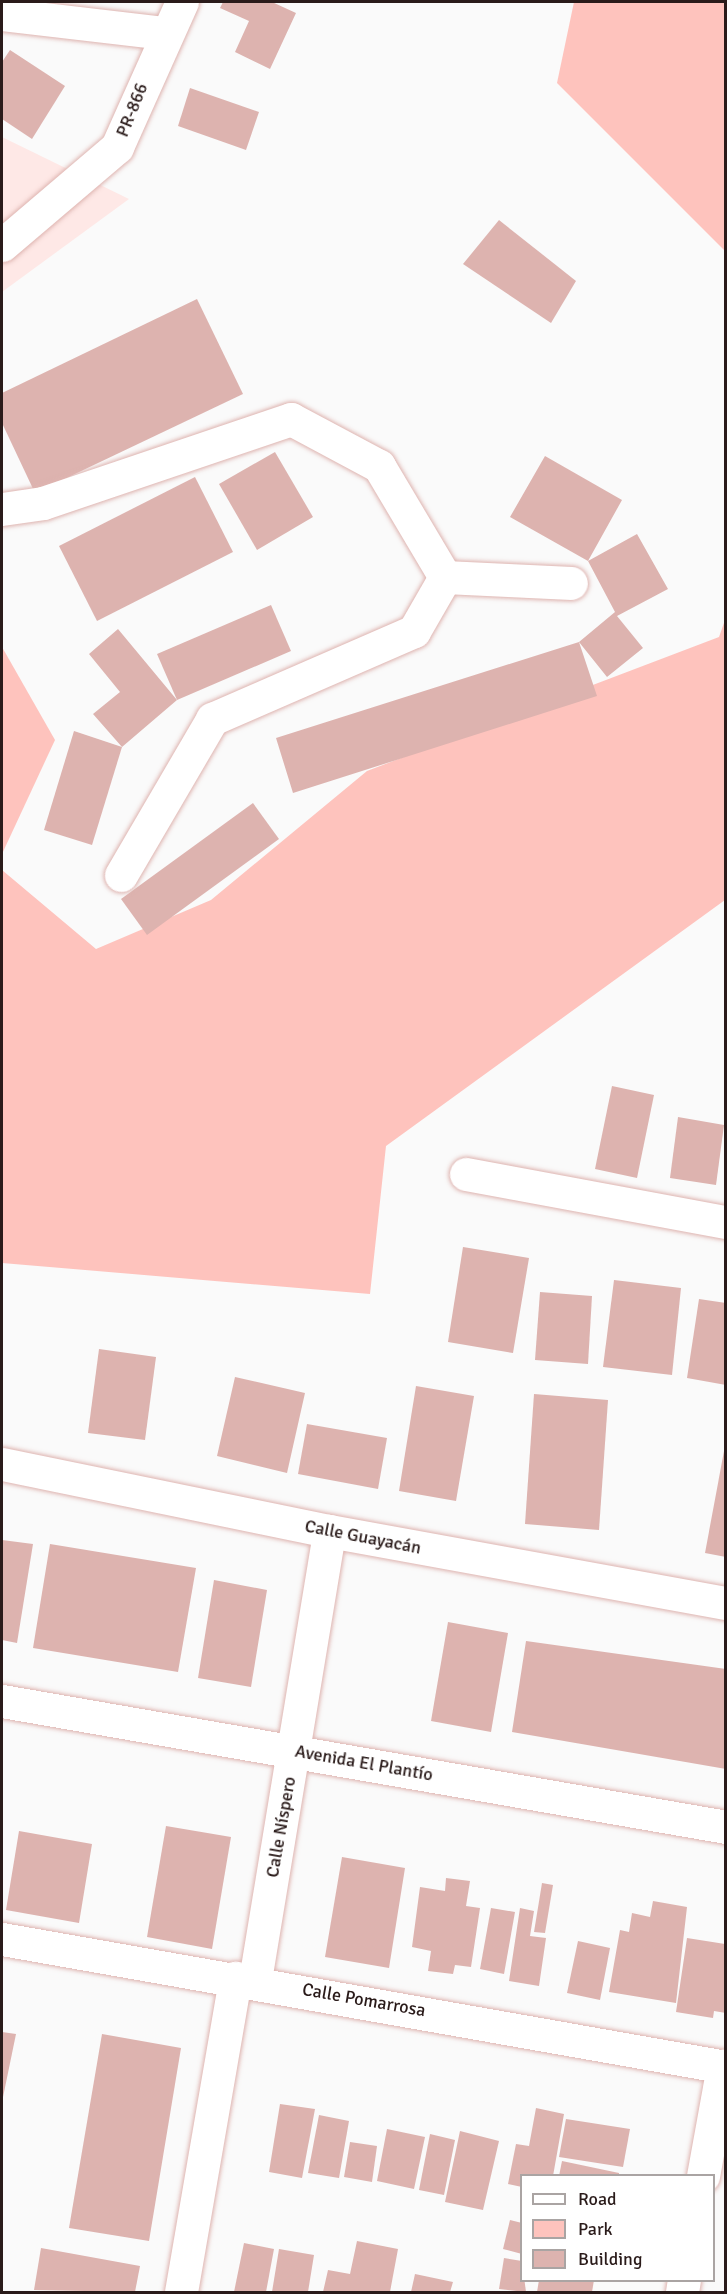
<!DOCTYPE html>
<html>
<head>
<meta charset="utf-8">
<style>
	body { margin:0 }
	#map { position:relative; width:727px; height:2294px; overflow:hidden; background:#fafafa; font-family:Signika,sans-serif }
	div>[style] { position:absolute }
	.built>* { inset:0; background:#fee8e6 }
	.green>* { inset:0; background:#fec3bd }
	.building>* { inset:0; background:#ddb3af }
	.roads { filter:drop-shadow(0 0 2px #deb4b0) drop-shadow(0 0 2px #deb4b0) }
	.minor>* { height:33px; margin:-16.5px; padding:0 16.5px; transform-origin:16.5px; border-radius:16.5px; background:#fff }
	span { translate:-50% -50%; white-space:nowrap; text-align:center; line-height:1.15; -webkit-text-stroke:4.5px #fff; paint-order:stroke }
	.street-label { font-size:18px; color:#2a1b1a }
	.frame { position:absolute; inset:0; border:3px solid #2a1b1a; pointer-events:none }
	.legend { position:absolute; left:520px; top:2174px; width:195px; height:108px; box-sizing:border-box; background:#fff; border:2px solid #aaa4a3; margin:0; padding:8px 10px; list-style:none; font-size:18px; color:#2a1b1a }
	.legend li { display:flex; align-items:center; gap:12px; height:30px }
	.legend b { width:30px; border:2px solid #aaa4a3 }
</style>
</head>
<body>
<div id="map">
	<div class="built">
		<div style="clip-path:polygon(2px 137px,129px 199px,2px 292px)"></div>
	</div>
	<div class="green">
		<div style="clip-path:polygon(574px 2px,725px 2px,725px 251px,557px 83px)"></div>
		<div style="clip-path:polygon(725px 620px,725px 900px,386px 1146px,370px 1294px,2px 1263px,2px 870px,96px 949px,211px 900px,367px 771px,719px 637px)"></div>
		<div style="clip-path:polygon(2px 647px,55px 740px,2px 854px)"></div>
	</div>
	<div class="building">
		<div style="clip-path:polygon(223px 2px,272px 2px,296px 13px,270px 69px,235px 52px,249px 21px,220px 8px)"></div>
		<div style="clip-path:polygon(10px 50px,65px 86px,32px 139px,2px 119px,2px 62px)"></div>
		<div style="clip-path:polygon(190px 88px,259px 112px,246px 150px,178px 126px)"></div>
		<div style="clip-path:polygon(499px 220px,576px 281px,551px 323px,463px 264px)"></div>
		<div style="clip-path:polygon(197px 299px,243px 394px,35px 493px,2px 423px,2px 393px)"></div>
		<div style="clip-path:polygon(275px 452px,313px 517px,257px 550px,219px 484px)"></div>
		<div style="clip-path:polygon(545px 456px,622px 500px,588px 561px,637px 534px,668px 589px,617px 616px,643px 648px,607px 677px,579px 642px,597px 696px,293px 793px,276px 738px,579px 642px,615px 612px,588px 561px,510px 517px)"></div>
		<div style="clip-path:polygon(195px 477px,233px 552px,97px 621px,59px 546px)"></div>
		<div style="clip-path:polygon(271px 605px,291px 651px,177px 700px,157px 654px)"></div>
		<div style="clip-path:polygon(118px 629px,177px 700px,122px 747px,93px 714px,120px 692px,89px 654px)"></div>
		<div style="clip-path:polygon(74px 731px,122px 747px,92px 845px,44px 830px)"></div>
		<div style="clip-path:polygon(253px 803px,279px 839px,147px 935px,121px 899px)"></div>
		<div style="clip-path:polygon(612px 1086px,654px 1095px,637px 1178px,595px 1169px)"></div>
		<div style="clip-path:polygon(678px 1117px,724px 1125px,716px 1185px,670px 1178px)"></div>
		<div style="clip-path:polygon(463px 1247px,529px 1258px,513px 1353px,448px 1342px)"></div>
		<div style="clip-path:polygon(614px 1280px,681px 1288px,672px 1375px,603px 1367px)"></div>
		<div style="clip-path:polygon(540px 1292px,592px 1296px,588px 1364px,535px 1360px)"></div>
		<div style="clip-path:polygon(699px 1299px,726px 1303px,726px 1385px,687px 1378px)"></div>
		<div style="clip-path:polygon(99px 1349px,156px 1357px,145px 1440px,88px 1433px)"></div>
		<div style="clip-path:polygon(235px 1377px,305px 1393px,287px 1473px,217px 1456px)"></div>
		<div style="clip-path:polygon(416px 1386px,474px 1396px,456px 1501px,399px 1491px)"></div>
		<div style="clip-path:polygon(534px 1394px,608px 1400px,599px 1530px,525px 1524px)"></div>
		<div style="clip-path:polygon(307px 1424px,387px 1438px,378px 1489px,298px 1474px)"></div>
		<div style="clip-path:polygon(724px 1451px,726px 1451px,726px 1557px,705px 1553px)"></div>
		<div style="clip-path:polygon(2px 1540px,33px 1544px,17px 1643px,2px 1640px)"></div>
		<div style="clip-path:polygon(50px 1544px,196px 1568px,178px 1672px,33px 1648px)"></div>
		<div style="clip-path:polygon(214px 1580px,267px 1590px,251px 1687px,198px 1678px)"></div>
		<div style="clip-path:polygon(448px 1622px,508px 1633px,491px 1732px,431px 1721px)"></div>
		<div style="clip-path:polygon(526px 1641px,726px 1669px,726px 1769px,512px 1732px)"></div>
		<div style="clip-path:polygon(166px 1826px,231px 1837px,212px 1949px,147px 1937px)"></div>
		<div style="clip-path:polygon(19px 1831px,92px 1844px,79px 1923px,6px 1910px)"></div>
		<div style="clip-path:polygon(342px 1857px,405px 1868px,389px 1968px,325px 1957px)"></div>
		<div style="clip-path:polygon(446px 1878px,470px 1881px,466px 1906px,480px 1908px,471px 1967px,455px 1965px,453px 1974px,428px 1971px,431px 1951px,412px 1947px,420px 1887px,445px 1891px)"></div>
		<div style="clip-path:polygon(542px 1883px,553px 1885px,545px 1933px,534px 1932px)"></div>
		<div style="clip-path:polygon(653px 1901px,687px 1907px,676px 2003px,609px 1992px,620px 1930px,629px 1932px,632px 1913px,650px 1917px)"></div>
		<div style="clip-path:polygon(491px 1908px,515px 1912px,504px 1974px,480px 1969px)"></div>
		<div style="clip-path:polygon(520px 1908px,534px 1911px,530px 1936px,546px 1938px,539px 1986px,509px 1981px)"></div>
		<div style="clip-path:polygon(687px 1938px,725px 1944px,726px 2013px,714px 2011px,713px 2018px,676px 2012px)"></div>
		<div style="clip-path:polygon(578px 1941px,610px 1948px,600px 2000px,567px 1993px)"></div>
		<div style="clip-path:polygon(2px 2032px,16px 2034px,2px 2102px)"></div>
		<div style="clip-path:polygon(102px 2034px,181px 2048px,149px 2241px,69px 2228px)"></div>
		<div style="clip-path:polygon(280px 2104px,315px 2109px,302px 2178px,269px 2172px)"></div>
		<div style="clip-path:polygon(536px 2108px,564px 2114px,553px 2176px,522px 2176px,522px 2187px,508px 2184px,516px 2144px,529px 2146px)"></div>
		<div style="clip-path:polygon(319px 2115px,349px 2121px,339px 2178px,308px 2173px)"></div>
		<div style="clip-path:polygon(566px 2119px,630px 2129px,623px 2167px,559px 2157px)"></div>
		<div style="clip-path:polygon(387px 2129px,425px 2137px,414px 2189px,377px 2181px)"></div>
		<div style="clip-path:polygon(460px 2131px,499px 2141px,483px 2210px,445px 2202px)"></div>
		<div style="clip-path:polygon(430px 2134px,455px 2140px,444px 2195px,419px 2190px)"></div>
		<div style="clip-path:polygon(350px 2142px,377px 2146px,372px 2182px,344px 2177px)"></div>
		<div style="clip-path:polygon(562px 2161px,619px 2173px,619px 2176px,559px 2176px)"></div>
		<div style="clip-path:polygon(510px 2220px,522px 2223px,522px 2254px,503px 2249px)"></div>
		<div style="clip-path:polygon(357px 2241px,398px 2249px,390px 2292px,323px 2292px,328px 2270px,350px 2274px)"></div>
		<div style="clip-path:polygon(244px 2243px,274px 2249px,266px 2292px,234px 2292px)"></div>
		<div style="clip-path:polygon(41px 2248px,140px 2266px,135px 2292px,34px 2290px)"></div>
		<div style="clip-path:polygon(279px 2249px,314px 2255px,308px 2292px,272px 2292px)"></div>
		<div style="clip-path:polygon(504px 2258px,522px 2261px,526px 2292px,499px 2289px)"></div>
		<div style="clip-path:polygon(415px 2274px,453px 2282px,450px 2292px,411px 2292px)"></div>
		<div style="clip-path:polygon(539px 2280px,594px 2280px,592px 2292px,537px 2292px)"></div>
	</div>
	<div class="roads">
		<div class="minor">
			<div style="left:2px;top:14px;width:163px;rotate:6.7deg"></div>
			<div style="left:2px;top:245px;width:151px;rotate:-40.4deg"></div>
			<div style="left:117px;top:147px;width:159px;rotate:-65.9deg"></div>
			<div style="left:2px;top:509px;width:41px;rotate:-8.3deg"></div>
			<div style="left:43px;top:503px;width:262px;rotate:-18.7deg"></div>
			<div style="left:291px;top:419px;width:100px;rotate:28.1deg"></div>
			<div style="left:379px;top:466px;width:129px;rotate:59.3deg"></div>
			<div style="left:445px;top:577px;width:126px;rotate:2.7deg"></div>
			<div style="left:121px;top:875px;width:181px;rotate:-59.7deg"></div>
			<div style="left:212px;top:719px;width:220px;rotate:-23.5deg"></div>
			<div style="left:414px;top:631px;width:62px;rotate:-60.1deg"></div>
			<div style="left:466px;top:1174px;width:264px;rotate:10.5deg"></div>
			<div style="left:2px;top:1464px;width:334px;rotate:11.6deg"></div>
			<div style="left:329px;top:1531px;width:403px;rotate:10.3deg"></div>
			<div style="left:2px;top:1701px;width:735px;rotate:9.87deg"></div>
			<div style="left:2px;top:1939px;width:735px;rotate:10.03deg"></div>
			<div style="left:255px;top:1980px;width:455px;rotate:-80.6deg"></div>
			<div style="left:703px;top:2176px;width:112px;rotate:-79.7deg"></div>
			<div style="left:181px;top:2292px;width:319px;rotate:-80.2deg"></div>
			<div style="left:682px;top:2292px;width:12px;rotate:-81deg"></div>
		</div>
	</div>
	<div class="street-label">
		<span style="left:132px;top:110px;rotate:-68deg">PR-866</span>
		<span style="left:363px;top:1537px;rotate:11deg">Calle Guayacán</span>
		<span style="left:364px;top:1763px;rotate:10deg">Avenida El Plantío</span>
		<span style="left:281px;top:1827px;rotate:-80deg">Calle Níspero</span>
		<span style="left:364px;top:2000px;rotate:10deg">Calle Pomarrosa</span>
	</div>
	<div class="frame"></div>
	<ul class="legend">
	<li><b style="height:8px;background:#fff"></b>Road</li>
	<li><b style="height:16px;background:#fec3bd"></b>Park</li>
	<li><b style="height:16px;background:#ddb3af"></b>Building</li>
	</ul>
</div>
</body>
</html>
